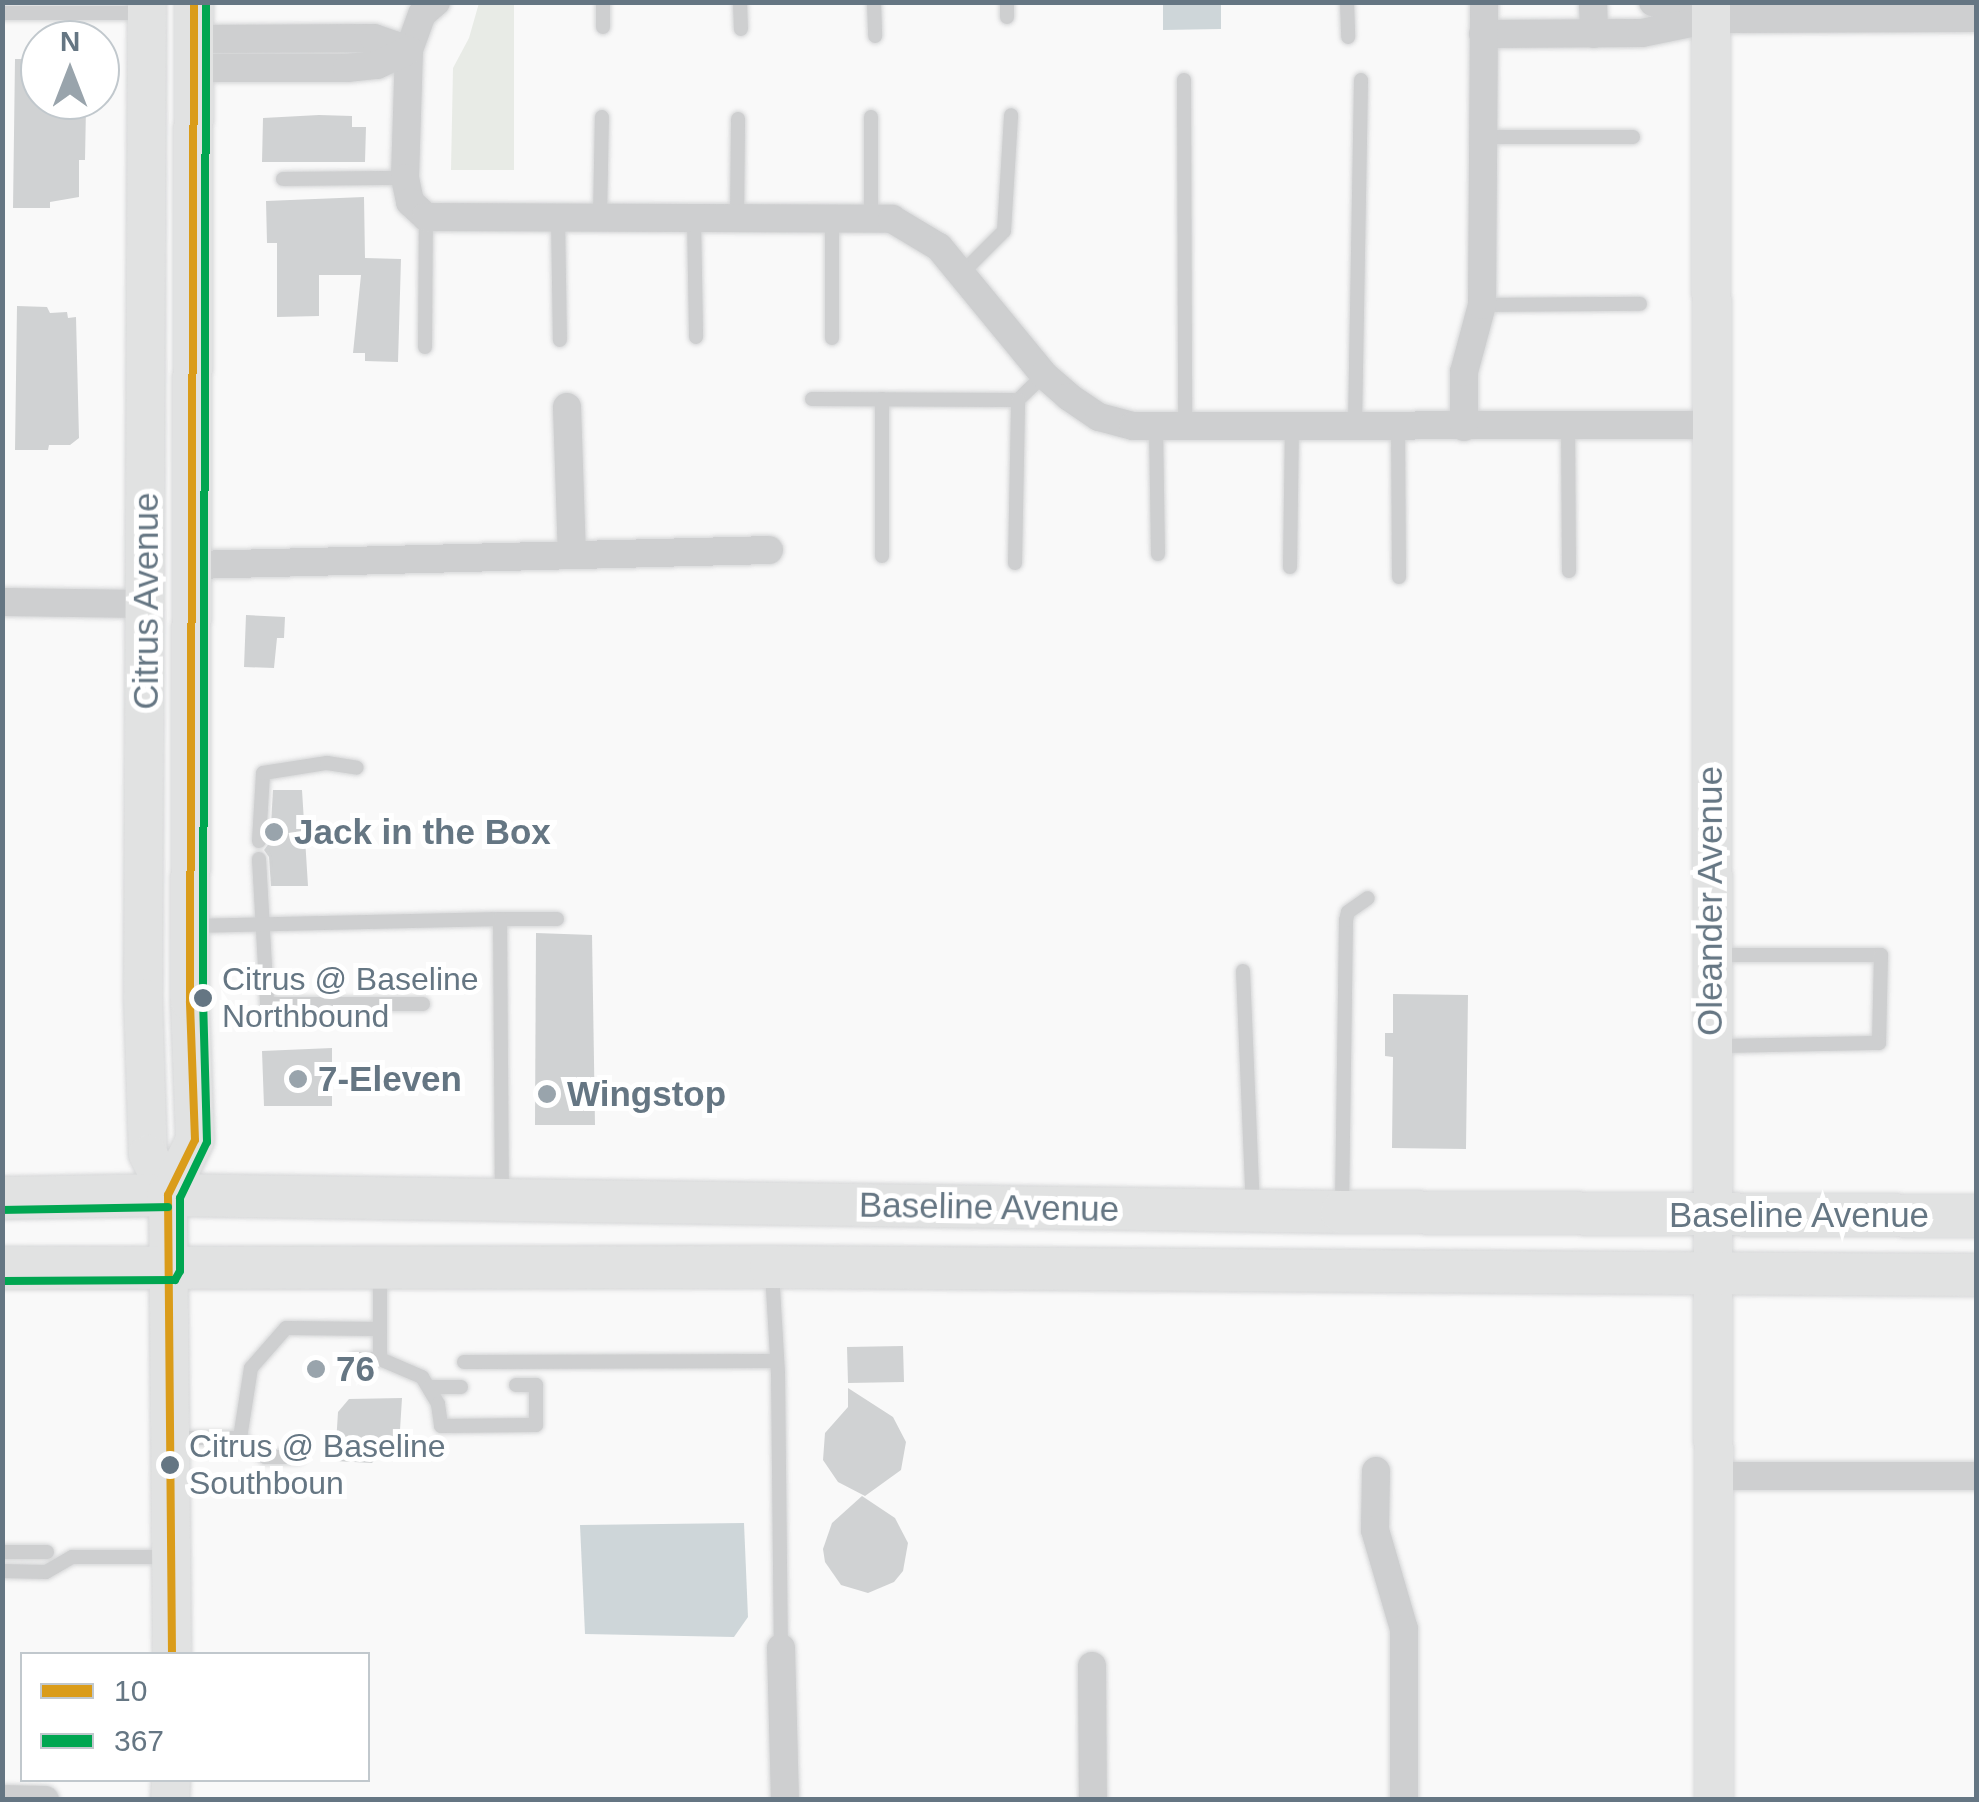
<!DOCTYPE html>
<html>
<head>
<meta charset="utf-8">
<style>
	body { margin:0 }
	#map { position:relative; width:1979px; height:1802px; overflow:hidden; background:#f9f9f9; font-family:Helvetica,sans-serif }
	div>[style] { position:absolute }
	.green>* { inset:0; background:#e8ebe6 }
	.water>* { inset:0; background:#ced6d9 }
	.building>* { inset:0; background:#d0d2d3 }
	.roads { filter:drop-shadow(0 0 2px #d5d6d7) drop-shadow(0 0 2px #d5d6d7) }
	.lane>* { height:14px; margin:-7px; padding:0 7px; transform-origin:7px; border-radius:7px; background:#cecfd0 }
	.street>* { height:28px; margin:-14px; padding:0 14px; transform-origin:14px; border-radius:14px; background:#cecfd0 }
	.secondary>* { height:38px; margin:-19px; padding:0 19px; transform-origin:19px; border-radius:19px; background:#e1e2e2 }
	.primary>* { height:42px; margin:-21px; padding:0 21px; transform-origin:21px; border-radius:21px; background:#e1e2e2 }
	.bus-1>* { height:8px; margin:-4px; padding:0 4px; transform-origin:4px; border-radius:4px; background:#da9c1a }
	.bus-2>* { height:8px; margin:-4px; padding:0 4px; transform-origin:4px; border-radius:4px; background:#00a651 }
	.dots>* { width:28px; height:28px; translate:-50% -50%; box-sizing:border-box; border:5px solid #fff; border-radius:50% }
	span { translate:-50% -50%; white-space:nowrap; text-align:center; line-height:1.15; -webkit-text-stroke:10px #fff; paint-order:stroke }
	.bus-label { font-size:32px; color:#657683 }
	.left { translate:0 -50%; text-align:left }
	.street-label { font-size:35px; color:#657683 }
	.poi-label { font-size:35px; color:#657683; font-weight:700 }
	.frame { position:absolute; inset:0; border:5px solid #657683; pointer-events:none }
	.legend { position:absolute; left:20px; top:1652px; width:350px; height:130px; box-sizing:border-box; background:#fff; border:2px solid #c1c8cd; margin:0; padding:12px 18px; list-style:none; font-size:30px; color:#657683 }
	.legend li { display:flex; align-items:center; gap:20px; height:50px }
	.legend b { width:50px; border:2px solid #c1c8cd }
	.north { position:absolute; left:20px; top:20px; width:100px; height:100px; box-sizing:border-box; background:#fff; border:2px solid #c1c8cd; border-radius:50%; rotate:0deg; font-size:28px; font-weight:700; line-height:40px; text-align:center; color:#657683 }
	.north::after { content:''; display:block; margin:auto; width:35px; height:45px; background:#99a4ac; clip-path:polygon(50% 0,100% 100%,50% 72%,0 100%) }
</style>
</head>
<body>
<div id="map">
	<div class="green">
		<div style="clip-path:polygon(479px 3px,514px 3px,514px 170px,451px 170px,453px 68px,469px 38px)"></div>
	</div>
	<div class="water">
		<div style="clip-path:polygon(1163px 3px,1221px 3px,1221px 29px,1163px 30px)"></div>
		<div style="clip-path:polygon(744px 1523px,748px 1617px,734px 1637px,585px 1634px,580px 1525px)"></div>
	</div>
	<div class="building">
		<div style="clip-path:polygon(15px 59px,40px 59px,40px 100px,78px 100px,78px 107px,86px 107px,85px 160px,79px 160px,79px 197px,50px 202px,50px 208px,13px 208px)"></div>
		<div style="clip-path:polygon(319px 115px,352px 116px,352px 127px,366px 127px,365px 162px,262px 162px,263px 118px)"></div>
		<div style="clip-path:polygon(364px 197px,365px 258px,401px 259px,398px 362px,365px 361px,365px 353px,353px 353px,361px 275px,319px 275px,319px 316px,277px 317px,277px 243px,267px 243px,266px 201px)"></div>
		<div style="clip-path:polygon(17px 306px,47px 307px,50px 313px,67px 312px,68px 318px,76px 317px,79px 438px,70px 445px,49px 445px,48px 450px,15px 450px)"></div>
		<div style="clip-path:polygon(246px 615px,285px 617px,284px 638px,277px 638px,274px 668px,244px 667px)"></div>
		<div style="clip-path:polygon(273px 790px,302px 790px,308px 886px,271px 886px,269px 857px,264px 850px,270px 842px)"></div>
		<div style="clip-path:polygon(536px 933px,592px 935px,595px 1125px,535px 1125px)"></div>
		<div style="clip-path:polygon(1393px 994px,1468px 995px,1466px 1149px,1392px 1148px,1393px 1057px,1385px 1056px,1385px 1033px,1393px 1033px)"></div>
		<div style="clip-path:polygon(332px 1048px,332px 1106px,264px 1106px,262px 1051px)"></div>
		<div style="clip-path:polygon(903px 1346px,904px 1382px,848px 1383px,847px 1347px)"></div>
		<div style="clip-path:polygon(848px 1388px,893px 1417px,906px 1442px,901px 1470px,865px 1496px,838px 1482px,823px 1460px,825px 1433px,848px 1407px)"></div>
		<div style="clip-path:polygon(402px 1398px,400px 1430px,372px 1463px,335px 1461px,338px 1412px,349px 1399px)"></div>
		<div style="clip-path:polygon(862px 1496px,895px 1518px,908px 1543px,903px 1571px,894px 1582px,868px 1593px,841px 1585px,825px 1562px,823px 1549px,832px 1523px)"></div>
	</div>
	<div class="roads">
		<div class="lane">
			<div style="left:603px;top:2px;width:25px;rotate:90deg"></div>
			<div style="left:740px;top:2px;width:27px;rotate:88deg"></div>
			<div style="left:874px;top:2px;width:34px;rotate:88deg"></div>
			<div style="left:1007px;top:2px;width:15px;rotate:90deg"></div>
			<div style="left:1347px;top:2px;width:35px;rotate:88deg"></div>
			<div style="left:2px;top:13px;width:145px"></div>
			<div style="left:1184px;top:80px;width:346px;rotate:89.8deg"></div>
			<div style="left:871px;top:117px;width:102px;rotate:90deg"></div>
			<div style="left:1483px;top:137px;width:150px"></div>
			<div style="left:283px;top:179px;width:122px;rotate:-0.5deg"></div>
			<div style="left:558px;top:217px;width:123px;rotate:89.1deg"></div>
			<div style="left:600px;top:217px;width:100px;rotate:-88.9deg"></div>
			<div style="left:694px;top:218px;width:119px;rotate:89deg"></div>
			<div style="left:737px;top:219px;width:100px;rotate:-89.4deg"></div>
			<div style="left:962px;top:273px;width:59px;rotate:-45deg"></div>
			<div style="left:1004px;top:231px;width:116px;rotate:-86.5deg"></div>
			<div style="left:1482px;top:305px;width:158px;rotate:-0.4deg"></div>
			<div style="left:832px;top:338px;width:120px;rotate:-90deg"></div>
			<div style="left:425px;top:347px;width:130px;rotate:-89.6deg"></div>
			<div style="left:812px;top:399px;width:206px;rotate:0.3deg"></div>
			<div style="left:1018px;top:400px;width:36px;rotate:-44deg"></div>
			<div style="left:882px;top:399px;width:157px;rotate:90deg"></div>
			<div style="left:1355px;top:425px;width:345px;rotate:-89deg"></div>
			<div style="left:1568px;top:425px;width:146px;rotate:89.6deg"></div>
			<div style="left:1156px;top:426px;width:128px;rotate:89.1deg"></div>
			<div style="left:1398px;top:428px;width:149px;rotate:89.6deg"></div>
			<div style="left:1015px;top:563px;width:163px;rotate:-88.9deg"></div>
			<div style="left:1290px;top:567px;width:142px;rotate:-89.2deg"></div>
			<div style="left:259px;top:841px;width:68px;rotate:-86.6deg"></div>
			<div style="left:263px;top:773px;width:65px;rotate:-8.9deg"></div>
			<div style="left:327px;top:763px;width:30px;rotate:9deg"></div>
			<div style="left:259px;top:859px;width:145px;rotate:86.8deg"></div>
			<div style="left:267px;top:1004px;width:156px"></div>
			<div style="left:500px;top:919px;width:57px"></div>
			<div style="left:191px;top:926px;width:309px;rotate:-1.3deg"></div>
			<div style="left:500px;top:919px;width:274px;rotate:89.6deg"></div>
			<div style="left:1715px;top:955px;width:166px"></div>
			<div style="left:1881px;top:955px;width:88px;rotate:91.3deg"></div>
			<div style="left:1879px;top:1043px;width:163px;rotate:178.9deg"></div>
			<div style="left:1243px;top:971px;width:234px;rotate:87.6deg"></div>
			<div style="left:1342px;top:1207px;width:287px;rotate:-89.2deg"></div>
			<div style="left:1346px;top:920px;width:8px;rotate:-76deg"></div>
			<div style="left:1348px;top:912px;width:24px;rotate:-35deg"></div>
			<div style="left:772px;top:1272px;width:101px;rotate:86.6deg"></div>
			<div style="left:778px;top:1373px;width:275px;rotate:89.4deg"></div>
			<div style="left:380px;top:1329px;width:30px;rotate:90deg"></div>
			<div style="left:355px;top:1359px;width:25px"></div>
			<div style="left:380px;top:1359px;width:46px;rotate:23.2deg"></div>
			<div style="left:422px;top:1377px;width:31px;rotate:59deg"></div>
			<div style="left:438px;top:1404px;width:22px;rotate:82deg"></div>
			<div style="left:441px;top:1426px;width:95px;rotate:-0.6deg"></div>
			<div style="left:536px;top:1425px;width:40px;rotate:-90deg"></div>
			<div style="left:536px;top:1385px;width:20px;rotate:180deg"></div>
			<div style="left:464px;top:1362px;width:312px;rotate:-0.2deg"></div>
			<div style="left:429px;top:1387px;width:32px"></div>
			<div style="left:174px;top:1438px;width:66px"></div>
			<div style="left:240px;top:1438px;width:71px;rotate:-81.1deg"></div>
			<div style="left:251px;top:1368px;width:53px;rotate:-48.8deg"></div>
			<div style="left:286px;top:1328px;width:94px;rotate:0.6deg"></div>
			<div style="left:380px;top:1329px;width:55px;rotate:-90deg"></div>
			<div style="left:240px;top:1438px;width:31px;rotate:37deg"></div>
			<div style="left:265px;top:1457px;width:33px"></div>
			<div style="left:2px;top:1552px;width:45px"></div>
			<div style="left:2px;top:1571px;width:44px;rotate:1.3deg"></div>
			<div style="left:46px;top:1572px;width:30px;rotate:-30deg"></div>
			<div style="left:72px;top:1557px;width:96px"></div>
		</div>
		<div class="street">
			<div style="left:436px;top:2px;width:18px;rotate:139deg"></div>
			<div style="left:422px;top:14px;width:38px;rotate:110deg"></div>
			<div style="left:409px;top:50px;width:128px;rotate:91.8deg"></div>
			<div style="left:405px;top:178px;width:25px;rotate:78deg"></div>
			<div style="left:410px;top:202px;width:22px;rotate:43deg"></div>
			<div style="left:426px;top:217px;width:466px;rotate:0.2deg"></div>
			<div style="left:892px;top:219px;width:55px;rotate:30.8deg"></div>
			<div style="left:939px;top:247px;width:166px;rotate:50.6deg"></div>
			<div style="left:1044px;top:375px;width:33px;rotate:41deg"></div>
			<div style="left:1069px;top:397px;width:36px;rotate:34deg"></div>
			<div style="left:1099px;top:417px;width:35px;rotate:15deg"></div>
			<div style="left:1133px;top:426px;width:577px;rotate:-0.1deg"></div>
			<div style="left:1593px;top:2px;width:32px;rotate:88deg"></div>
			<div style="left:1653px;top:2px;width:53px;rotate:16.4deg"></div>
			<div style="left:1483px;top:34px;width:159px;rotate:-0.4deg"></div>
			<div style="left:1642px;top:33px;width:70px;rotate:-11.5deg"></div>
			<div style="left:1711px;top:19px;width:265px;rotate:-0.2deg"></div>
			<div style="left:194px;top:39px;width:180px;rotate:-0.3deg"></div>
			<div style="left:374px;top:38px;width:37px;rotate:19deg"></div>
			<div style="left:194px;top:68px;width:153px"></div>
			<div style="left:347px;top:68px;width:30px;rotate:-6deg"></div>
			<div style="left:377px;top:65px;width:35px;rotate:-25deg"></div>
			<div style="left:567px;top:407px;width:148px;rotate:88.1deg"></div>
			<div style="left:1464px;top:427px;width:55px;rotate:-90deg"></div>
			<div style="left:1464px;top:372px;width:69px;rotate:-75deg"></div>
			<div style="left:1482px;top:305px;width:303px;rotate:-89.6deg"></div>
			<div style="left:194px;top:565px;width:575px;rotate:-1.49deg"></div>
			<div style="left:2px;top:602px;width:144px;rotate:0.8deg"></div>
			<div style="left:1376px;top:1471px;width:59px;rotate:91deg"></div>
			<div style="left:1375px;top:1530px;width:103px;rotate:73.7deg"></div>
			<div style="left:1404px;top:1629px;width:171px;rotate:90deg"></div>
			<div style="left:1713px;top:1476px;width:263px"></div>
			<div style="left:781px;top:1648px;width:152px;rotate:88.5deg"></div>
			<div style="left:1092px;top:1666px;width:134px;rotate:89.6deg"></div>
			<div style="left:2px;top:1799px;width:43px;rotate:1.3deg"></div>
		</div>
		<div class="secondary">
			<div style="left:147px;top:2px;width:996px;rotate:90.23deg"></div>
			<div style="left:143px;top:998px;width:156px;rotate:88.2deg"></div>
			<div style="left:148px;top:1154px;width:46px;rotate:64deg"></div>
			<div style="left:1711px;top:2px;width:1798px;rotate:89.9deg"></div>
			<div style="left:172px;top:1654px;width:459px;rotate:-90.5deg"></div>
			<div style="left:168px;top:1195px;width:61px;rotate:-63.9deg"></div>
			<div style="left:195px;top:1140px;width:139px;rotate:-92.1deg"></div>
			<div style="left:190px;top:1001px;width:999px;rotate:-89.77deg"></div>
			<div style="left:170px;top:1800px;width:20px;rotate:-87deg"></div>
		</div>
		<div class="primary">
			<div style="left:2px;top:1198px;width:166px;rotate:-1deg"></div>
			<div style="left:168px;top:1195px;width:1174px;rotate:0.83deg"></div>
			<div style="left:1342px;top:1212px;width:634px;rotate:0.36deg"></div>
			<div style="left:2px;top:1268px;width:769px;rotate:-0.07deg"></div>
			<div style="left:771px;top:1267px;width:1205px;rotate:0.38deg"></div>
		</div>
	</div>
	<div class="bus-1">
		<div style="left:172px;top:1654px;width:459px;rotate:-90.5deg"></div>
		<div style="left:168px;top:1195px;width:61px;rotate:-63.9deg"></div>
		<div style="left:195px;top:1140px;width:139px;rotate:-92.1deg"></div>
		<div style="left:190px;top:1001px;width:999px;rotate:-89.77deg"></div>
	</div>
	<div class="bus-2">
		<div style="left:2px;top:1210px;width:166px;rotate:-1deg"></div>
		<div style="left:2px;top:1281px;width:173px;rotate:-0.3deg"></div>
		<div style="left:175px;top:1280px;width:10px;rotate:-61deg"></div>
		<div style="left:180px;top:1271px;width:73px;rotate:-90deg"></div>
		<div style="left:180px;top:1198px;width:62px;rotate:-64.3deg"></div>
		<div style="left:207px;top:1142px;width:141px;rotate:-91.6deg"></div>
		<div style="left:203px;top:1001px;width:999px;rotate:-89.83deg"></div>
	</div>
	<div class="dots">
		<div style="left:274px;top:832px;background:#99a4ac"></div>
		<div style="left:203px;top:998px;background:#657683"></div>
		<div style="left:298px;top:1079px;background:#99a4ac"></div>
		<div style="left:547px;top:1094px;background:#99a4ac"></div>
		<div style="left:316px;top:1369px;background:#99a4ac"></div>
		<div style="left:170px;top:1465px;background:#657683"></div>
	</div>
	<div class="bus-label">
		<span class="left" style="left:222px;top:998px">Citrus @ Baseline<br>Northbound</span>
		<span class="left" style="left:189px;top:1465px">Citrus @ Baseline<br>Southboun</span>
	</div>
	<div class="street-label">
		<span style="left:146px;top:601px;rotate:-90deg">Citrus Avenue</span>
		<span style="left:1710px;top:901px;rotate:-90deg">Oleander Avenue</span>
		<span style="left:989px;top:1207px;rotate:1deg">Baseline Avenue</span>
		<span style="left:1799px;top:1215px">Baseline Avenue</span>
	</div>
	<div class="poi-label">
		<span class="left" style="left:294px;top:832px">Jack in the Box</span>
		<span class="left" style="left:318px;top:1079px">7-Eleven</span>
		<span class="left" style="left:567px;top:1094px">Wingstop</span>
		<span class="left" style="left:336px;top:1369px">76</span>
	</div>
	<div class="frame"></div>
	<ul class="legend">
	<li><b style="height:12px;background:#da9c1a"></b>10</li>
	<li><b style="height:12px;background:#00a651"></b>367</li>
	</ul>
	<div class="north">N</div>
</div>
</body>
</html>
